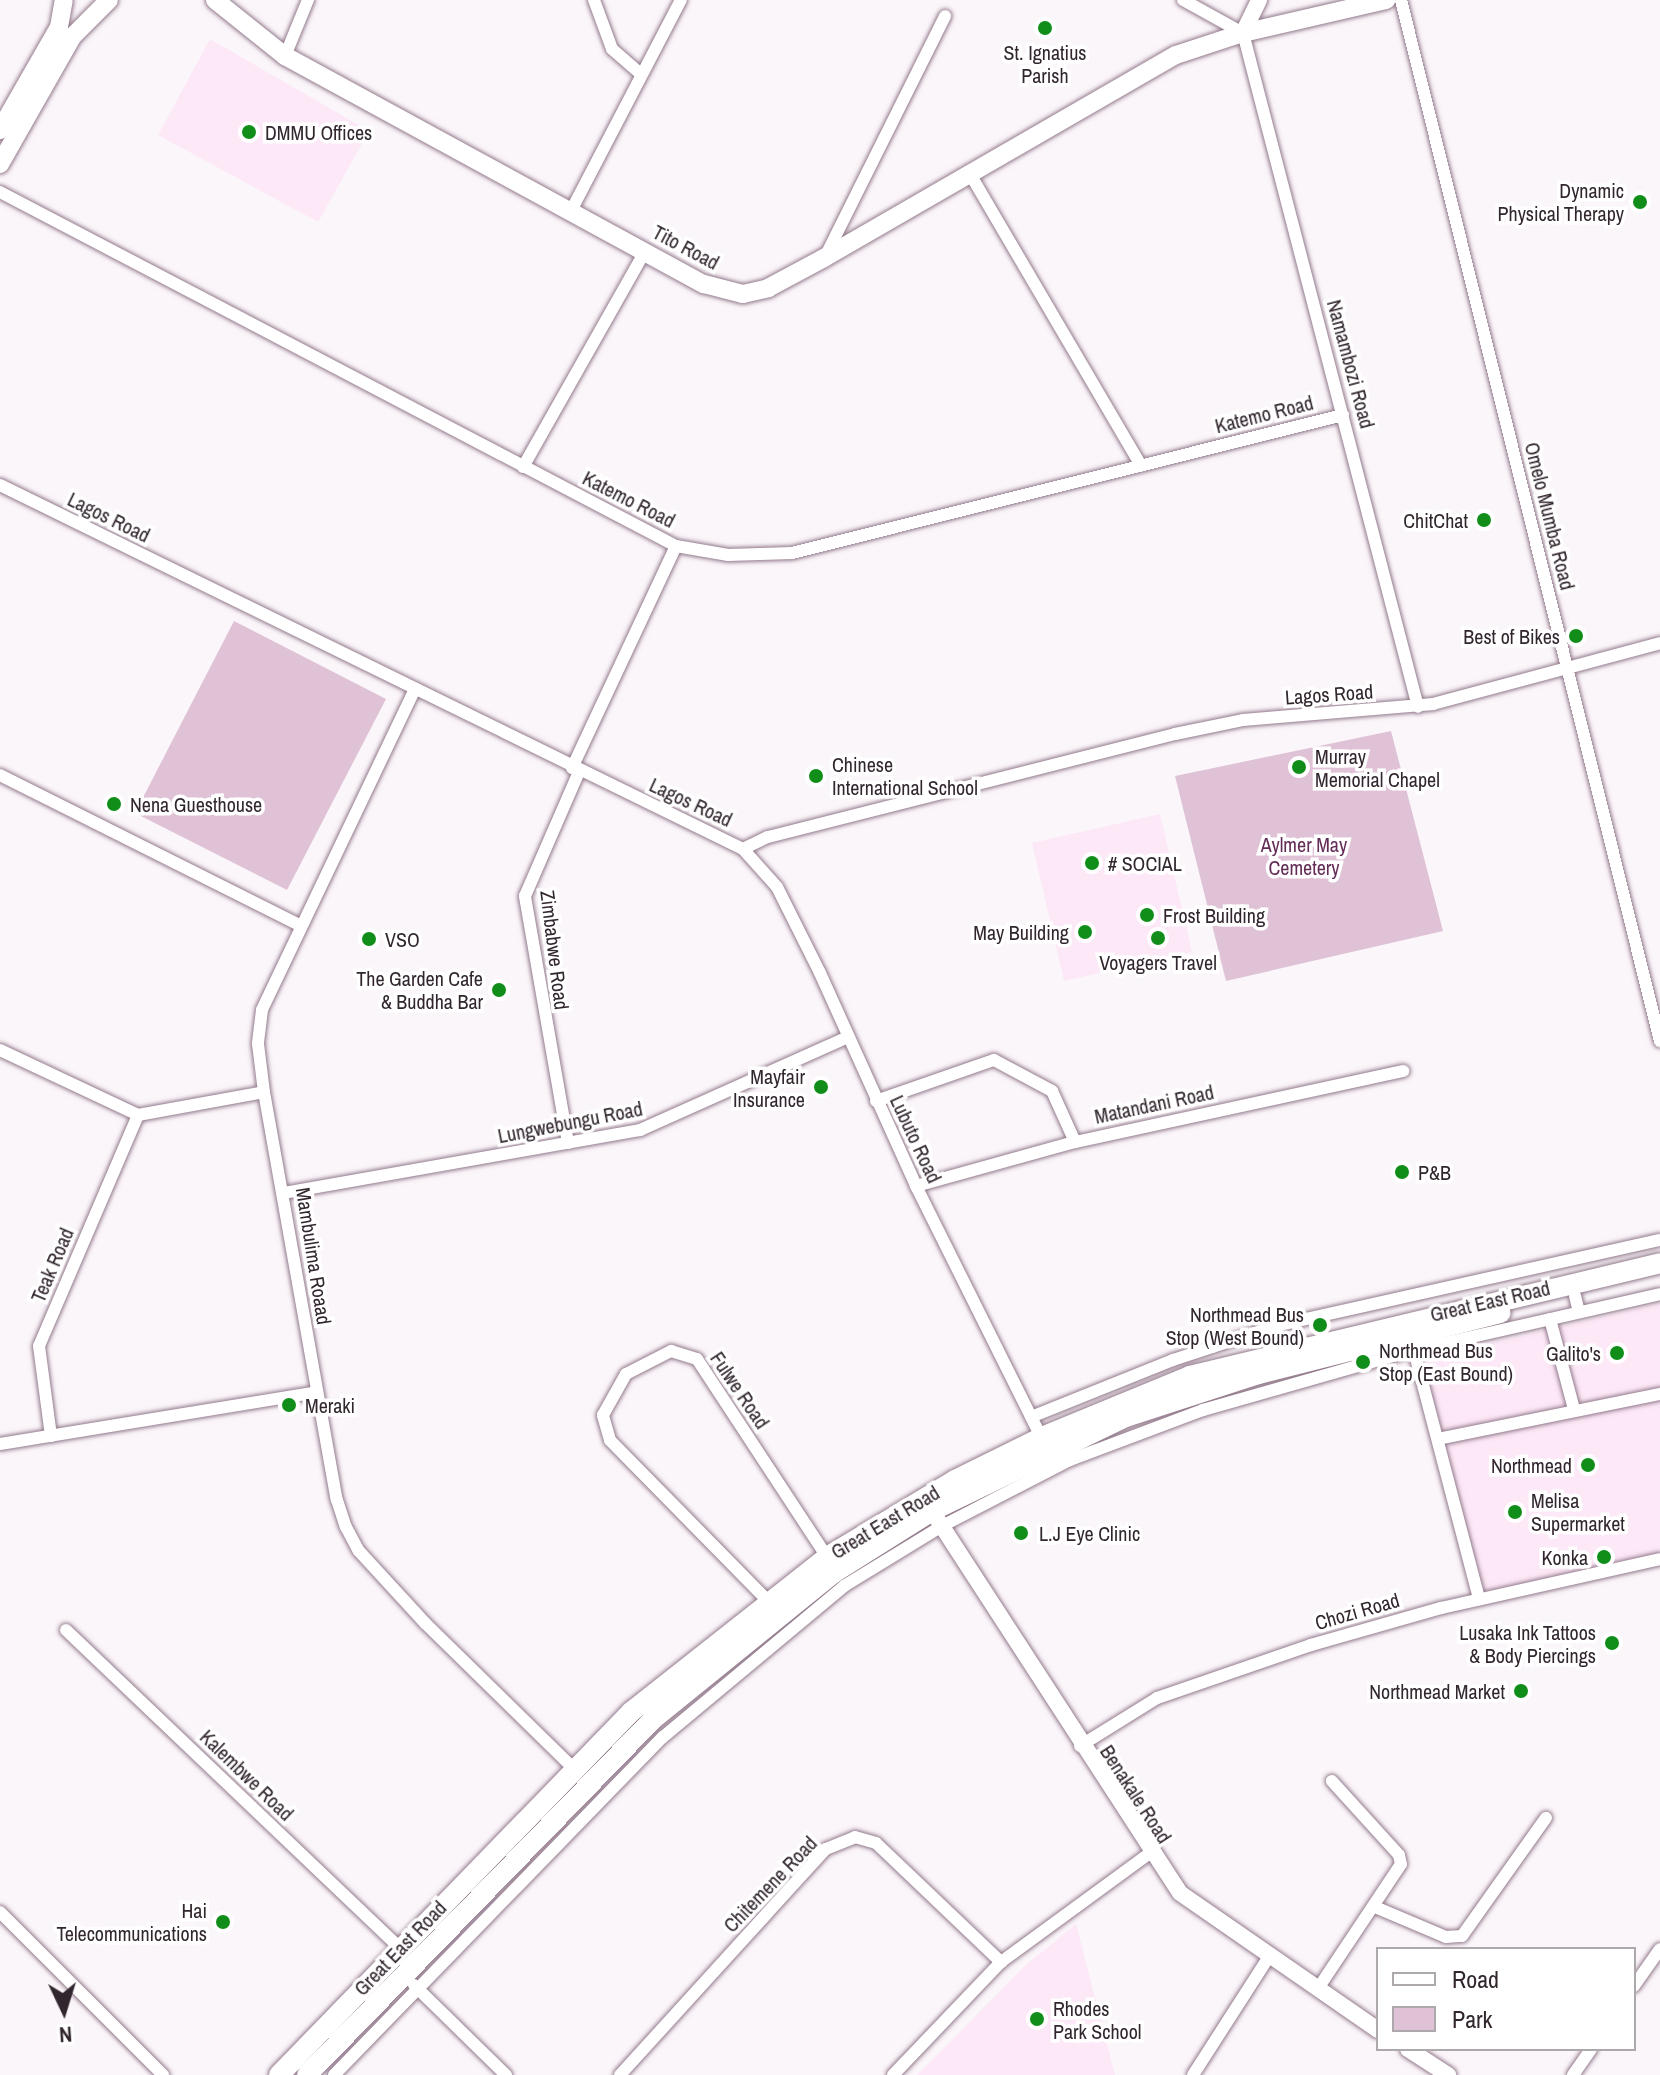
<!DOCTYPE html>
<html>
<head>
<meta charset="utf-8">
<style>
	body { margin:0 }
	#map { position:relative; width:1660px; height:2075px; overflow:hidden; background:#fbf6fa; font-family:"Archivo Narrow",sans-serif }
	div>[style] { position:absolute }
	.built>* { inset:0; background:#fde8f7 }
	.green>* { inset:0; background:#dfc2d6 }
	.roads { filter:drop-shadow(0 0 2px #937a8c) drop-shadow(0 0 2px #937a8c) }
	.minor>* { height:12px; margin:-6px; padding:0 6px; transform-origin:6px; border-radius:6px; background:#fff }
	.tertiary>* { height:16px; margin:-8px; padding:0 8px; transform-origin:8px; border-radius:8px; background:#fff }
	.secondary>* { height:18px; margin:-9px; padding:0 9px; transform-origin:9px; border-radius:9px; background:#fff }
	.primary>* { height:20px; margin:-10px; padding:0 10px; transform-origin:10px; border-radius:10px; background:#fff }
	.dots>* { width:22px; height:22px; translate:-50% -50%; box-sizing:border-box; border:4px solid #fff; border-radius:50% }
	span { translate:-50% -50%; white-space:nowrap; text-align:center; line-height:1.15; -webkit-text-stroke:7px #fff; paint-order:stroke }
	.poi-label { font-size:20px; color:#31262e }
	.left { translate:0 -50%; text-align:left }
	.right { translate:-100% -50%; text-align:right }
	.street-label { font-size:20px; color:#31262e }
	.park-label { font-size:20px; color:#632c57 }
	.legend { position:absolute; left:1376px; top:1947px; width:260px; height:104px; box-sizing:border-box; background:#fff; border:2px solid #ada8ab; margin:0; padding:10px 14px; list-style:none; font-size:24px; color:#31262e }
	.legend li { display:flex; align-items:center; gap:16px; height:40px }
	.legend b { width:40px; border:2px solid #ada8ab }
	.north { position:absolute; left:24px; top:1971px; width:80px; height:80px; -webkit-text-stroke:6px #fff; paint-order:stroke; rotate:176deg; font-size:22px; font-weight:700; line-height:32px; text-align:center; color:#31262e }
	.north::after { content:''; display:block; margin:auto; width:28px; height:36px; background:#31262e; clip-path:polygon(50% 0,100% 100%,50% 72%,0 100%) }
</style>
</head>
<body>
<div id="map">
	<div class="built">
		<div style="clip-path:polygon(210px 39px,369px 131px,318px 222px,158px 135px)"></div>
		<div style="clip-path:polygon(1160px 814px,1192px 952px,1064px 981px,1032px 843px)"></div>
		<div style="clip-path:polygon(1660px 1303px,1660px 1564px,1482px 1606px,1423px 1359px)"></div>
		<div style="clip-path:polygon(1076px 1924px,1115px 2075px,917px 2075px,1027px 1964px)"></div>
	</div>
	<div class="green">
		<div style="clip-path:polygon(234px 621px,386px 699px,287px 890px,135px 813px)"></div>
		<div style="clip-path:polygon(1391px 731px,1443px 931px,1226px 981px,1175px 776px)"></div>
	</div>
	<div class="roads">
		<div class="minor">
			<div style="left:594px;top:0;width:52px;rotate:69.8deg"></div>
			<div style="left:612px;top:49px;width:37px;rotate:41deg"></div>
			<div style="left:1183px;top:0;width:68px;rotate:28.8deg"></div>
			<div style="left:1243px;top:33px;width:696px;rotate:75.44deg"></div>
			<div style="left:1401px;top:0;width:1073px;rotate:76.03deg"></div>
			<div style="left:285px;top:56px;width:61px;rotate:-67.7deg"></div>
			<div style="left:970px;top:174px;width:338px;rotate:59.6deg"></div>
			<div style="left:0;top:192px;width:763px;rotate:27.64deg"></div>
			<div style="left:676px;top:546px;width:53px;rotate:9.8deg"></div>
			<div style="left:728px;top:555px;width:64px;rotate:-1.8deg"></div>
			<div style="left:792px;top:553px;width:568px;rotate:-14.06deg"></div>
			<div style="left:572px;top:209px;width:236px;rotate:-62.5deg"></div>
			<div style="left:826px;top:255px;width:267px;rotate:-63.5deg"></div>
			<div style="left:523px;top:467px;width:248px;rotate:-60.5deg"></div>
			<div style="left:0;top:485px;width:827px;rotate:26.1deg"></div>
			<div style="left:743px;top:849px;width:28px;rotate:-26deg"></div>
			<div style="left:768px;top:837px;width:420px;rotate:-14.2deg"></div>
			<div style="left:1175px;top:734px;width:69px;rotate:-11.6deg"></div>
			<div style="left:1243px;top:720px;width:191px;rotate:-4.8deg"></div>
			<div style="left:1433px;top:704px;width:235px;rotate:-15deg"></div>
			<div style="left:414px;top:691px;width:353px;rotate:115.5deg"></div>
			<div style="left:262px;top:1010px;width:34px;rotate:97deg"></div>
			<div style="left:258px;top:1044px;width:48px;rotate:82.9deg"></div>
			<div style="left:264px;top:1092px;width:414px;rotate:79.9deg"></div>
			<div style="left:337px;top:1500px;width:28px;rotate:72deg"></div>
			<div style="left:346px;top:1527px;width:27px;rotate:62deg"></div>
			<div style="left:359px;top:1551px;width:98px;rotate:47.5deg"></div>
			<div style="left:425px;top:1623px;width:207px;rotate:44.4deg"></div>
			<div style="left:572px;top:768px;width:245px;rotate:-64.9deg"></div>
			<div style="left:0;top:775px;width:333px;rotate:26.6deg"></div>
			<div style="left:743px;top:849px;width:51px;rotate:48.2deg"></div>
			<div style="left:777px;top:887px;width:96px;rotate:63.4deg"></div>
			<div style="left:820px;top:973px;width:234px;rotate:65.7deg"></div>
			<div style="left:916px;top:1186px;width:287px;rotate:63.5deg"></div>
			<div style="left:0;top:1050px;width:153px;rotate:25.2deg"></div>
			<div style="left:138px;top:1115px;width:128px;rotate:-10.3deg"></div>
			<div style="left:876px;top:1101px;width:125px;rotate:-19.2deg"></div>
			<div style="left:994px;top:1060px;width:66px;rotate:28.1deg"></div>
			<div style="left:1052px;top:1091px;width:56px;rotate:65.7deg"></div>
			<div style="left:568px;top:1143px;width:251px;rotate:-99.9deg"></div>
			<div style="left:525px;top:896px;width:135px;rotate:-66.5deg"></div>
			<div style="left:916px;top:1186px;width:165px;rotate:-15.5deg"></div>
			<div style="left:1075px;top:1142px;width:336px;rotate:-12.2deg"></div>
			<div style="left:283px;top:1193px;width:363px;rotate:-10deg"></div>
			<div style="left:640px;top:1130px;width:228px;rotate:-24.1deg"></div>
			<div style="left:1575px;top:1296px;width:16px;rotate:76deg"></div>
			<div style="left:1550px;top:1319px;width:93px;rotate:75.1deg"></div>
			<div style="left:1412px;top:1343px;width:265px;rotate:75.3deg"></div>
			<div style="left:1031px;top:1417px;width:153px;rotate:-21.9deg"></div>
			<div style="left:1173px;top:1360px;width:112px;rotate:-18.3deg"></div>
			<div style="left:1279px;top:1325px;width:390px;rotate:-12.6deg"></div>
			<div style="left:51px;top:1436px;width:91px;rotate:-97.6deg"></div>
			<div style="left:39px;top:1346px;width:251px;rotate:-66.8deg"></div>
			<div style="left:1438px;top:1439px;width:227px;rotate:-11.5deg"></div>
			<div style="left:0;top:1444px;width:320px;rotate:-9.3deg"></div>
			<div style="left:767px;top:1600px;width:224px;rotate:-134.5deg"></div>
			<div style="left:610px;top:1440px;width:26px;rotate:-106deg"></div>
			<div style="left:603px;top:1415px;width:47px;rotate:-60.7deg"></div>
			<div style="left:626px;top:1374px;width:51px;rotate:-27.1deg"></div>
			<div style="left:671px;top:1351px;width:27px;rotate:17deg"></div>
			<div style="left:697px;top:1359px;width:237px;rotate:56.7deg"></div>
			<div style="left:66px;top:1630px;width:461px;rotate:43.6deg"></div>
			<div style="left:1080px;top:1746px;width:91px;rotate:-31.9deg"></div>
			<div style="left:1157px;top:1698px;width:163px;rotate:-19deg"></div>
			<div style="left:1311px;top:1645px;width:135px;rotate:-15.9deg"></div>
			<div style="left:1441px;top:1608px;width:224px;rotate:-12.6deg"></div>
			<div style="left:1375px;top:1907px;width:77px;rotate:22.9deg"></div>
			<div style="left:1446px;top:1937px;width:16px;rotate:-4deg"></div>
			<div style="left:1462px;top:1936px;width:145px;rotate:-54.6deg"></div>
			<div style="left:0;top:1912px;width:231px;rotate:45deg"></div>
			<div style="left:414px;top:1985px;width:129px;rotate:44.4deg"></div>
			<div style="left:1634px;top:1986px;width:45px;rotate:-54.9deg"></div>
			<div style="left:1317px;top:1990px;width:151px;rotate:-56.3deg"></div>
			<div style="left:1401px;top:1864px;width:9px;rotate:-103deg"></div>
			<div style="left:1399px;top:1855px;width:100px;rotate:-132.2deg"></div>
			<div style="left:334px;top:2075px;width:472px;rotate:-45.8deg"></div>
			<div style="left:663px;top:1737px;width:236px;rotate:-39.8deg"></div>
			<div style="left:844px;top:1586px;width:115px;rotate:-31.5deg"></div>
			<div style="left:942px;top:1526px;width:144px;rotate:-27.3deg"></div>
			<div style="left:1070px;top:1460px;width:142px;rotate:-20.6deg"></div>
			<div style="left:1203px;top:1410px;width:219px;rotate:-15.9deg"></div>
			<div style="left:1414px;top:1350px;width:252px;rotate:-12.8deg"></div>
			<div style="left:620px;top:2075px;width:306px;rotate:-47.7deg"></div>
			<div style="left:826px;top:1849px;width:31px;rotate:-22deg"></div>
			<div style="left:855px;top:1837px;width:22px;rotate:16deg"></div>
			<div style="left:876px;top:1843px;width:173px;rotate:43.6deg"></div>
			<div style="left:893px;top:2075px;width:156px;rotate:-46.3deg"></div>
			<div style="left:1001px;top:1962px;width:185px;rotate:-36.2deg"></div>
			<div style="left:1193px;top:2075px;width:139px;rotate:-57.3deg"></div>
			<div style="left:1573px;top:2075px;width:32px;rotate:-55deg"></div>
		</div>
		<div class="tertiary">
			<div style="left:1243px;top:33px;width:37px;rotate:-64deg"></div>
			<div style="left:932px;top:1511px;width:455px;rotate:57deg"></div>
			<div style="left:1180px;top:1893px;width:241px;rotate:34.7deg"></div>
			<div style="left:1408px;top:2049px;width:48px;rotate:33deg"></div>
		</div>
		<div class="secondary">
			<div style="left:215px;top:0;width:90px;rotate:38.7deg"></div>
			<div style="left:285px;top:56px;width:477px;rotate:28.6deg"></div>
			<div style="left:704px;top:284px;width:40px;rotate:14.4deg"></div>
			<div style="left:743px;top:294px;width:26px;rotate:-13deg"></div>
			<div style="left:768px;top:288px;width:64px;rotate:-28.2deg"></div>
			<div style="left:824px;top:258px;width:406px;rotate:-30deg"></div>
			<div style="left:1176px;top:55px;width:71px;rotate:-18.2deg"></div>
			<div style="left:1243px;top:33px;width:147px;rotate:-13deg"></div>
			<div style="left:0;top:130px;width:119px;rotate:-60.2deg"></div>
			<div style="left:59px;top:27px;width:27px;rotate:-80deg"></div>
			<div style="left:0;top:164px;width:146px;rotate:-60.4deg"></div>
			<div style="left:72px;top:37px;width:52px;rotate:-45deg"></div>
		</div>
		<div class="primary">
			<div style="left:279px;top:2075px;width:506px;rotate:-45.88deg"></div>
			<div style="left:631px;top:1712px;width:250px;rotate:-38.3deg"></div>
			<div style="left:827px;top:1557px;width:149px;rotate:-31deg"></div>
			<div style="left:955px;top:1480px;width:97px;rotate:-26.3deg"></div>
			<div style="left:1042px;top:1437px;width:160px;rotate:-22.4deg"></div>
			<div style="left:1190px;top:1376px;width:483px;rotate:-13.5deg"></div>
			<div style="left:307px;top:2075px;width:495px;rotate:-45.8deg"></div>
			<div style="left:652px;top:1720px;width:232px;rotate:-39deg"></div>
			<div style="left:832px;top:1574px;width:118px;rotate:-32.2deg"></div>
			<div style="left:932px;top:1511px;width:216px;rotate:-25.9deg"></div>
			<div style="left:1126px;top:1417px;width:139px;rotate:-18deg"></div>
			<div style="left:1258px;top:1374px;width:250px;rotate:-14.1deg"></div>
		</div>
	</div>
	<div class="dots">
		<div style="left:1045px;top:28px;background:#118e1a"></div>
		<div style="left:249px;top:132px;background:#118e1a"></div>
		<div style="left:1640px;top:202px;background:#118e1a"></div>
		<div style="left:1484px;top:520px;background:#118e1a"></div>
		<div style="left:1576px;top:636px;background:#118e1a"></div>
		<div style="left:1299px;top:767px;background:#118e1a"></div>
		<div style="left:816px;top:776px;background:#118e1a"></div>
		<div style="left:114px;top:804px;background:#118e1a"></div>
		<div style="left:1092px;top:863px;background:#118e1a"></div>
		<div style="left:1147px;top:915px;background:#118e1a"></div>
		<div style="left:1085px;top:932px;background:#118e1a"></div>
		<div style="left:1158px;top:938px;background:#118e1a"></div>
		<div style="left:369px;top:939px;background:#118e1a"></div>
		<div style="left:499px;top:990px;background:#118e1a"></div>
		<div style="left:821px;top:1087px;background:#118e1a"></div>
		<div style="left:1402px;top:1172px;background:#118e1a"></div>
		<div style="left:1320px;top:1325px;background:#118e1a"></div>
		<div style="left:1617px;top:1353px;background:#118e1a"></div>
		<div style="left:1363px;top:1362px;background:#118e1a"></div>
		<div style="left:289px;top:1405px;background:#118e1a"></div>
		<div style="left:1588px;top:1465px;background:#118e1a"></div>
		<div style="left:1515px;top:1512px;background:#118e1a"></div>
		<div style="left:1021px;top:1533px;background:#118e1a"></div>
		<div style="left:1604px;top:1557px;background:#118e1a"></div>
		<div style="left:1612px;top:1643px;background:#118e1a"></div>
		<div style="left:1521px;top:1691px;background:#118e1a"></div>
		<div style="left:223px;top:1922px;background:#118e1a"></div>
		<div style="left:1037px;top:2019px;background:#118e1a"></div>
	</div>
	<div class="poi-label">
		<span style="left:1045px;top:64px">St. Ignatius<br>Parish</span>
		<span class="left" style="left:265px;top:132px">DMMU Offices</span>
		<span class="right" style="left:1624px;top:202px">Dynamic<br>Physical Therapy</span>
		<span class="right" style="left:1468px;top:520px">ChitChat</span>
		<span class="right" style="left:1560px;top:636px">Best of Bikes</span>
		<span class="left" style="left:1315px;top:768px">Murray<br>Memorial Chapel</span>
		<span class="left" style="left:832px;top:776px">Chinese<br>International School</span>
		<span class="left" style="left:130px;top:804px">Nena Guesthouse</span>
		<span class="left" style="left:1108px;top:863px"># SOCIAL</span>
		<span class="left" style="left:1163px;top:915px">Frost Building</span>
		<span class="right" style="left:1069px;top:932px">May Building</span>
		<span class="left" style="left:385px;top:939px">VSO</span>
		<span style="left:1158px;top:962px">Voyagers Travel</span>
		<span class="right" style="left:483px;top:990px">The Garden Cafe<br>&amp; Buddha Bar</span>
		<span class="right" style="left:805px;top:1088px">Mayfair<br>Insurance</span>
		<span class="left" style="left:1418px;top:1172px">P&amp;B</span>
		<span class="right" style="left:1304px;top:1326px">Northmead Bus<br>Stop (West Bound)</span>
		<span class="left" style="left:1379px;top:1362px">Northmead Bus<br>Stop (East Bound)</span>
		<span class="right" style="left:1601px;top:1353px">Galito's</span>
		<span class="left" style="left:305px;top:1405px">Meraki</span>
		<span class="right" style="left:1572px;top:1465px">Northmead</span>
		<span class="left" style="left:1531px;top:1512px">Melisa<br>Supermarket</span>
		<span class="left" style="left:1039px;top:1533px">L.J Eye Clinic</span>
		<span class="right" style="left:1588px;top:1557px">Konka</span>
		<span class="right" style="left:1596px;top:1644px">Lusaka Ink Tattoos<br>&amp; Body Piercings</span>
		<span class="right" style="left:1505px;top:1691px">Northmead Market</span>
		<span class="right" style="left:207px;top:1922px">Hai<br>Telecommunications</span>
		<span class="left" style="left:1053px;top:2020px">Rhodes<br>Park School</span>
	</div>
	<div class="street-label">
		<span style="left:686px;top:247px;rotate:28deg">Tito Road</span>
		<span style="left:1351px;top:364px;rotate:75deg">Namambozi Road</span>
		<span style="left:1264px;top:414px;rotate:-14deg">Katemo Road</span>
		<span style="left:629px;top:499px;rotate:27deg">Katemo Road</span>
		<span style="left:1550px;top:516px;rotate:76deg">Omelo Mumba Road</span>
		<span style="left:109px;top:517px;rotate:26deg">Lagos Road</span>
		<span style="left:1329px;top:694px;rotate:-4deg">Lagos Road</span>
		<span style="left:691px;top:802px;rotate:25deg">Lagos Road</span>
		<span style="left:555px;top:950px;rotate:83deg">Zimbabwe Road</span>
		<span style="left:1154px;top:1104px;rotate:-12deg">Matandani Road</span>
		<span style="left:570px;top:1122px;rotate:-11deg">Lungwebungu Road</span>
		<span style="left:916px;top:1139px;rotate:65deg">Lubuto Road</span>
		<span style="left:314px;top:1256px;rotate:81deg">Mambulima Roaad</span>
		<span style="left:52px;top:1265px;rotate:-67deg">Teak Road</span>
		<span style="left:1490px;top:1301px;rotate:-13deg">Great East Road</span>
		<span style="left:740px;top:1390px;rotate:56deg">Fulwe Road</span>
		<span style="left:885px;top:1522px;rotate:-31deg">Great East Road</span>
		<span style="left:1357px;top:1611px;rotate:-16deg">Chozi Road</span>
		<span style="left:247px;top:1775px;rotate:44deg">Kalembwe Road</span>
		<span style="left:1136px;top:1794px;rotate:57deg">Benakale Road</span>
		<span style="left:770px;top:1884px;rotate:-46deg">Chitemene Road</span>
		<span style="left:400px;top:1948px;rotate:-46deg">Great East Road</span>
	</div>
	<div class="park-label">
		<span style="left:1304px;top:856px">Aylmer May<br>Cemetery</span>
	</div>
	<ul class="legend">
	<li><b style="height:10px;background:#fff"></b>Road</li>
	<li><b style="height:22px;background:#dfc2d6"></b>Park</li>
	</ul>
	<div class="north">N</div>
</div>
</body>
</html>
